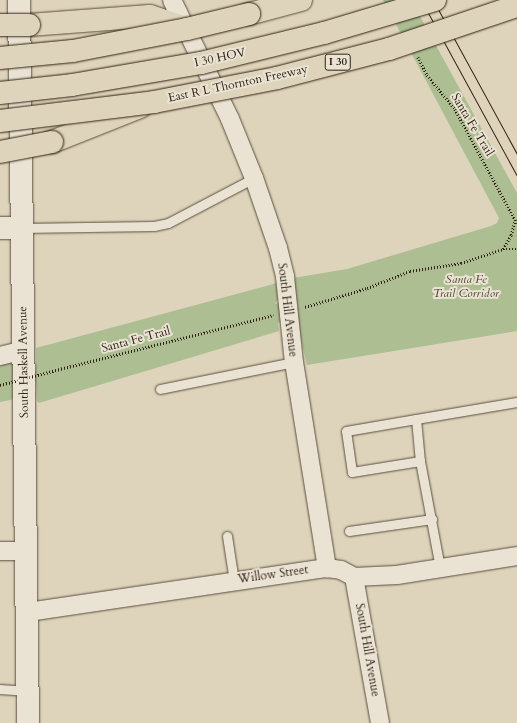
<!DOCTYPE html>
<html>
<head>
<meta charset="utf-8">
<style>
	body { margin:0 }
	#map { position:relative; width:517px; height:723px; overflow:hidden; background:#ded4bb; font-family:Cardo,serif }
	div>[style] { position:absolute }
	.green>* { inset:0; background:#adbe93 }
	.path>* { height:2.5px; margin-top:-1.25px; transform-origin:0; background:repeating-linear-gradient(90deg,#312114 0 1px,transparent 0 3px) }
	.roads { filter:drop-shadow(0 0 1px #5c4e3e) drop-shadow(0 0 1px #5c4e3e) }
	.lane>* { height:9px; margin:-4.5px; padding:0 4.5px; transform-origin:4.5px; border-radius:4.5px; background:#eae3d3 }
	.street>* { height:18px; margin:-9px; padding:0 9px; transform-origin:9px; border-radius:9px; background:#eae3d3 }
	.secondary>* { height:22px; margin:-11px; padding:0 11px; transform-origin:11px; border-radius:11px; background:#eae3d3 }
	.highway>* { height:22px; margin:-11px; padding:0 11px; transform-origin:11px; border-radius:11px; background:#ded4bb }
	.tram>* { height:1px; margin:-0.5px; padding:0 0.5px; transform-origin:0.5px; border-radius:0.5px; background:#312114 }
	.path-bridge>* { height:2.5px; margin-top:-1.25px; transform-origin:0; background:repeating-linear-gradient(90deg,#312114 0 1px,transparent 0 3px) }
	.bridges { filter:drop-shadow(0 0 1px #312114) drop-shadow(0 0 1px #312114) }
	.highway-bridge>* { height:22px; margin:-11px; padding:0 11px; transform-origin:11px; border-radius:11px; background:#ded4bb }
	span { translate:-50% -50%; white-space:nowrap; text-align:center; line-height:1.15; -webkit-text-stroke:4px #eae3d3; paint-order:stroke }
	.shield-label span { padding:1px 3px; background:#eae3d3; border:1px solid; border-radius:3px; -webkit-text-stroke-width:0 }
	.shield-label { font-size:11px; color:#312114; font-weight:700 }
	.street-label { font-size:12px; color:#312114 }
	.park-label { font-size:12px; color:#504834; font-style:italic }
</style>
</head>
<body>
<div id="map">
	<div class="green">
		<div style="clip-path:polygon(383px 0,411px 0,517px 193px,517px 331px,307px 365px,296px 318px,278px 323px,279px 331px,39px 403px,37px 401px,36px 382px,15px 387px,15px 399px,0 402px,0 364px,10px 361px,13px 364px,15px 376px,36px 371px,36px 348px,277px 283px,278px 299px,275px 304px,292px 300px,293px 278px,347px 269px,491px 226px,497px 223px,499px 218px)"></div>
	</div>
	<div class="path">
		<div style="left:418px;top:57px;width:20px;rotate:63deg"></div>
		<div style="left:427px;top:75px;width:44px;rotate:50.5deg"></div>
		<div style="left:455px;top:109px;width:130px;rotate:61.5deg"></div>
		<div style="left:503px;top:249px;width:16px;rotate:-60deg"></div>
		<div style="left:511px;top:235px;width:16px;rotate:-75deg"></div>
		<div style="left:305px;top:307px;width:65px;rotate:-17deg"></div>
		<div style="left:367px;top:288px;width:46px;rotate:-21.6deg"></div>
		<div style="left:410px;top:271px;width:52px;rotate:-8.9deg"></div>
		<div style="left:461px;top:263px;width:44px;rotate:-18.4deg"></div>
		<div style="left:503px;top:249px;width:14px"></div>
		<div style="left:64px;top:368px;width:216px;rotate:-14.2deg"></div>
	</div>
	<div class="roads">
		<div class="lane">
			<div style="left:21px;top:228px;width:133px;rotate:-0.9deg"></div>
			<div style="left:154px;top:226px;width:14px;rotate:-12deg"></div>
			<div style="left:168px;top:223px;width:97px;rotate:-27.6deg"></div>
			<div style="left:160px;top:389px;width:137px;rotate:-11.4deg"></div>
			<div style="left:416px;top:419px;width:42px;rotate:84.6deg"></div>
			<div style="left:420px;top:461px;width:69px;rotate:170.8deg"></div>
			<div style="left:352px;top:472px;width:41px;rotate:-98.3deg"></div>
			<div style="left:346px;top:431px;width:71px;rotate:-9.7deg"></div>
			<div style="left:416px;top:419px;width:102px;rotate:-9.6deg"></div>
			<div style="left:420px;top:461px;width:109px;rotate:79.4deg"></div>
			<div style="left:349px;top:531px;width:84px;rotate:-8.2deg"></div>
			<div style="left:227px;top:536px;width:46px;rotate:81.2deg"></div>
			<div style="left:0;top:689px;width:28px;rotate:4deg"></div>
		</div>
		<div class="street">
			<div style="left:172px;top:0;width:132px;rotate:64deg"></div>
			<div style="left:230px;top:119px;width:64px;rotate:67.9deg"></div>
			<div style="left:254px;top:178px;width:74px;rotate:71.1deg"></div>
			<div style="left:278px;top:248px;width:30px;rotate:76deg"></div>
			<div style="left:285px;top:277px;width:85px;rotate:84deg"></div>
			<div style="left:294px;top:362px;width:209px;rotate:80.9deg"></div>
			<div style="left:0;top:356px;width:25px;rotate:-14deg"></div>
			<div style="left:0;top:551px;width:27px"></div>
			<div style="left:354px;top:577px;width:148px;rotate:79.9deg"></div>
			<div style="left:28px;top:612px;width:302px;rotate:-8.4deg"></div>
			<div style="left:327px;top:568px;width:14px;rotate:8deg"></div>
			<div style="left:341px;top:570px;width:15px;rotate:28deg"></div>
			<div style="left:354px;top:577px;width:43px;rotate:-2.7deg"></div>
			<div style="left:397px;top:575px;width:121px;rotate:-9deg"></div>
		</div>
		<div class="secondary">
			<div style="left:19px;top:0;width:723px;rotate:89.29deg"></div>
			<div style="left:0;top:228px;width:21px"></div>
		</div>
		<div class="highway">
			<div style="left:249px;top:14px;width:54px;rotate:-15.1deg"></div>
			<div style="left:29px;top:25px;width:121px;rotate:-4.3deg"></div>
			<div style="left:150px;top:16px;width:39px;rotate:19deg"></div>
			<div style="left:52px;top:142px;width:95px;rotate:-21.7deg"></div>
		</div>
	</div>
	<div class="tram">
		<div style="left:421px;top:0;width:200px;rotate:61.4deg"></div>
		<div style="left:433px;top:0;width:175px;rotate:61.4deg"></div>
	</div>
	<div class="path-bridge">
		<div style="left:0;top:385px;width:66px;rotate:-14.9deg"></div>
	</div>
	<div class="bridges">
		<div class="highway-bridge">
			<div style="left:0;top:25px;width:29px"></div>
			<div style="left:0;top:58px;width:73px;rotate:-5.5deg"></div>
			<div style="left:73px;top:51px;width:116px;rotate:-10.9deg"></div>
			<div style="left:187px;top:29px;width:64px;rotate:-13.6deg"></div>
			<div style="left:0;top:93px;width:72px;rotate:-6.3deg"></div>
			<div style="left:72px;top:85px;width:131px;rotate:-9.7deg"></div>
			<div style="left:201px;top:63px;width:127px;rotate:-13.7deg"></div>
			<div style="left:324px;top:33px;width:116px;rotate:-16.6deg"></div>
			<div style="left:0;top:121px;width:155px;rotate:-7deg"></div>
			<div style="left:154px;top:102px;width:125px;rotate:-11deg"></div>
			<div style="left:277px;top:78px;width:116px;rotate:-14.5deg"></div>
			<div style="left:389px;top:49px;width:135px;rotate:-18.6deg"></div>
			<div style="left:0;top:152px;width:53px;rotate:-10.9deg"></div>
		</div>
	</div>
	<div class="shield-label">
		<span style="left:338px;top:62px">I 30</span>
	</div>
	<div class="street-label">
		<span style="left:220px;top:58px;rotate:-12deg">I 30 HOV</span>
		<span style="left:238px;top:84px;rotate:-12deg">East R L Thornton Freeway</span>
		<span style="left:472px;top:125px;rotate:59deg">Santa Fe Trail</span>
		<span style="left:287px;top:310px;rotate:83deg">South Hill Avenue</span>
		<span style="left:136px;top:340px;rotate:-15deg">Santa Fe Trail</span>
		<span style="left:24px;top:362px;rotate:-91deg">South Haskell Avenue</span>
		<span style="left:273px;top:575px;rotate:-8deg">Willow Street</span>
		<span style="left:367px;top:650px;rotate:80deg">South Hill Avenue</span>
	</div>
	<div class="park-label">
		<span style="left:466px;top:287px">Santa Fe<br>Trail Corridor</span>
	</div>
</div>
</body>
</html>
